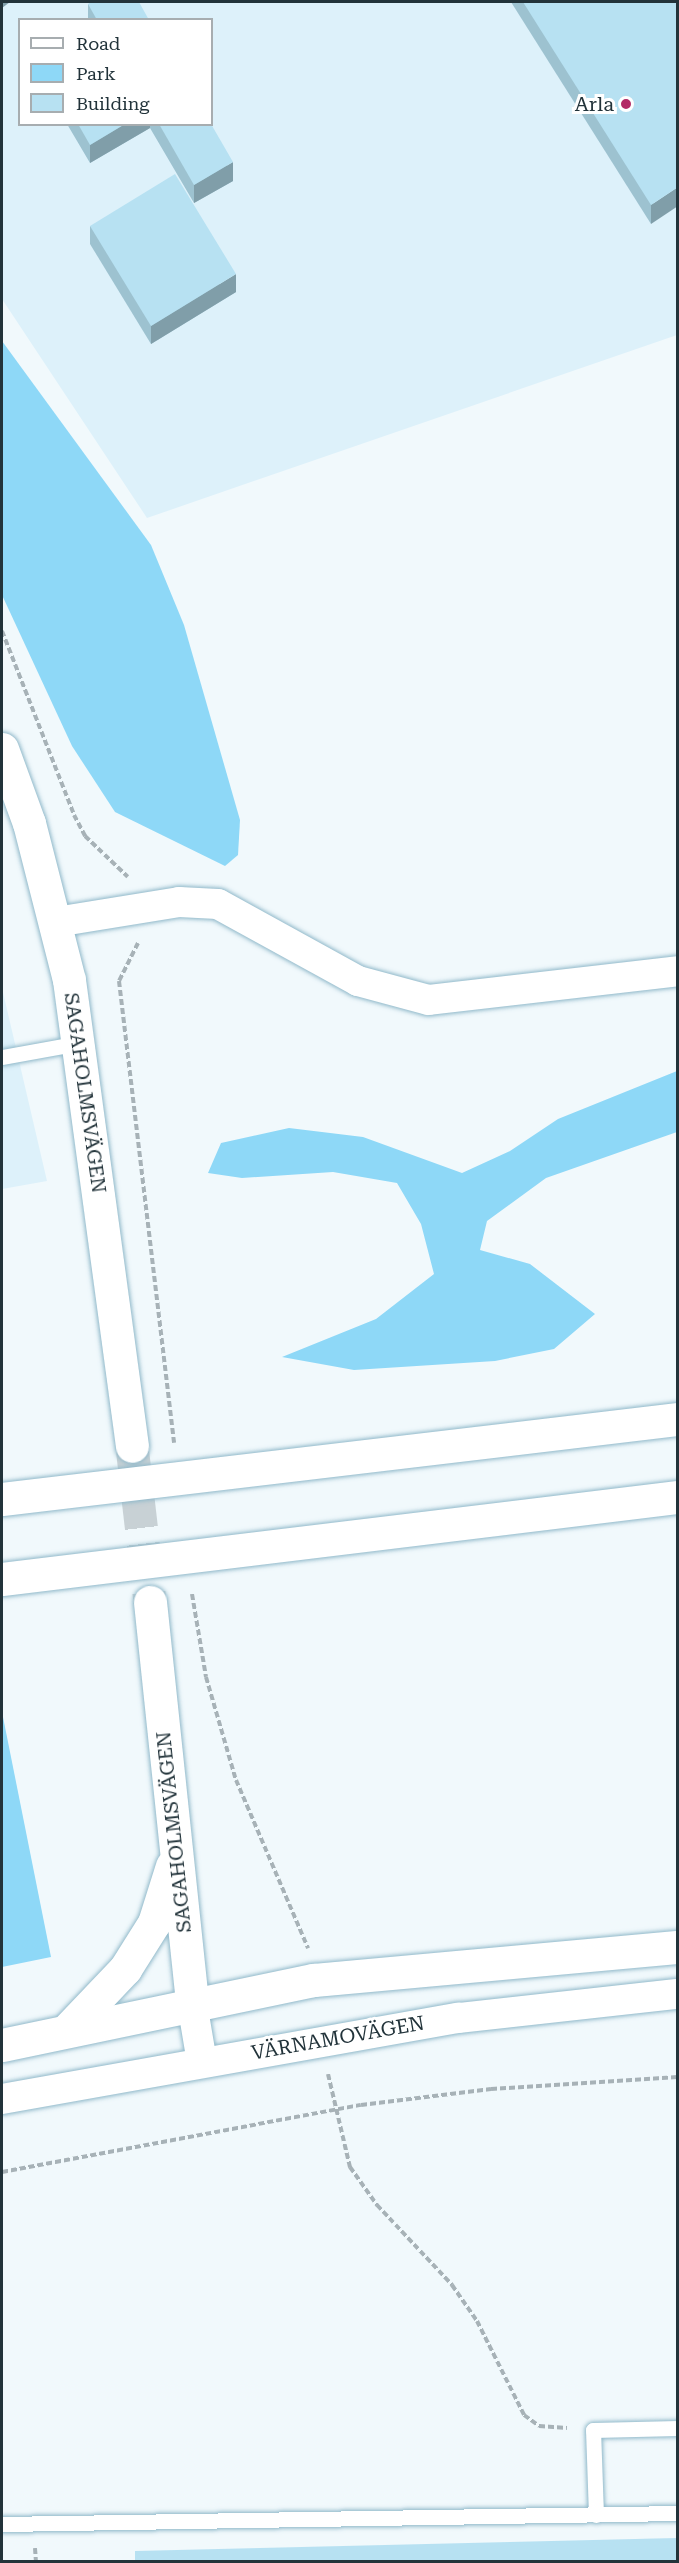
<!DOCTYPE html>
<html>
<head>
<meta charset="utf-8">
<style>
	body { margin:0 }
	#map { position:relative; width:679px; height:2563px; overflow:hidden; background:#f1f9fc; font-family:"Roboto Serif",serif }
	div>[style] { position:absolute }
	.built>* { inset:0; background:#ddf1fa }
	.green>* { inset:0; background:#8ed8f7 }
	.tertiary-tunnel>* { height:33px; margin-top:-16.5px; transform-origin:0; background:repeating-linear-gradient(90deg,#c8d1d5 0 33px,transparent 0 49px) }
	.path>* { height:4px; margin-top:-2px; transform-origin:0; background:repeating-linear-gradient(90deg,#a7b2b7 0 6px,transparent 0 9px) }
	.roads { filter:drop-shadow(0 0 2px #91b9ca) drop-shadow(0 0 2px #91b9ca) }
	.service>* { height:15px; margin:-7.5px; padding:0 7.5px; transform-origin:7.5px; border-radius:7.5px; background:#fff }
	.minor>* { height:30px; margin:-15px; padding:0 15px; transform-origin:15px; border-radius:15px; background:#fff }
	.tertiary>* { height:33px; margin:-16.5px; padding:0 16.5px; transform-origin:16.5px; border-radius:16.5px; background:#fff }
	.motorway>* { height:33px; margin:-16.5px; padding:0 16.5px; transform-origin:16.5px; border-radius:16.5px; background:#fff }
	.wall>* { inset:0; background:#9dc2d0 }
	.shaded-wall>* { inset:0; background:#809ea9 }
	.building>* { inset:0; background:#b7e1f2 }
	.dots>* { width:16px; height:16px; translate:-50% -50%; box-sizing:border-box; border:3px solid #fff; border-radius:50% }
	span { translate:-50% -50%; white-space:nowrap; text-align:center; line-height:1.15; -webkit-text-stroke:6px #fff; paint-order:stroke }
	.poi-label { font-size:20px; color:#22333a }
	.right { translate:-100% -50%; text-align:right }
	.street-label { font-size:20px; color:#22333a }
	.frame { position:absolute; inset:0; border:3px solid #22333a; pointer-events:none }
	.legend { position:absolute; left:18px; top:18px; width:195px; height:108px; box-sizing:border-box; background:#fff; border:2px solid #a7adb0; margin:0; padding:8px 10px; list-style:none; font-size:18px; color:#22333a }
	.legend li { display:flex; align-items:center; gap:12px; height:30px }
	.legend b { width:30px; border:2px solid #a7adb0 }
</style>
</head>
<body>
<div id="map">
	<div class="built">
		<div style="clip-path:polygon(evenodd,2px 2px,677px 2px,677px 335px,147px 518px,2px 299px,2px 2px,20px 20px,212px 20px,212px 124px,20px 124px,20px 20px)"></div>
		<div style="clip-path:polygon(2px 988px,47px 1181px,2px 1189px)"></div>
	</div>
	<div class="green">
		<div style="clip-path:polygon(2px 341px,151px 545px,184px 625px,240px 820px,238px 855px,225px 866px,115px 812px,72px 746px,2px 595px)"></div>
		<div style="clip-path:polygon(677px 1071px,677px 1132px,546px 1178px,487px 1221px,480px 1250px,530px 1264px,595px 1314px,554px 1349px,495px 1361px,354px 1370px,282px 1357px,376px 1319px,434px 1274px,421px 1224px,397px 1183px,333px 1172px,242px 1178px,208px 1173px,221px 1143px,289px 1128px,363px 1137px,462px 1173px,510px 1151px,558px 1119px)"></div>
		<div style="clip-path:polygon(2px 1712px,51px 1957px,2px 1967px)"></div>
	</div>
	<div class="tertiary-tunnel">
		<div style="left:132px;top:1446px;width:157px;rotate:83.4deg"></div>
	</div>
	<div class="path">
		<div style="left:2px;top:631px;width:198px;rotate:68.6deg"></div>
		<div style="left:74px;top:815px;width:24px;rotate:62deg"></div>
		<div style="left:85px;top:836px;width:59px;rotate:43.6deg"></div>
		<div style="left:138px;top:943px;width:42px;rotate:116.6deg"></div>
		<div style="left:119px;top:981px;width:465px;rotate:83.2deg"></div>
		<div style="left:192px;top:1594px;width:84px;rotate:80.4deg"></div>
		<div style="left:206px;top:1677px;width:107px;rotate:73.8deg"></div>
		<div style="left:236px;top:1780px;width:183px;rotate:66.8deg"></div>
		<div style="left:328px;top:2074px;width:96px;rotate:76.7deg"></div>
		<div style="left:350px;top:2167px;width:47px;rotate:54.6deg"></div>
		<div style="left:377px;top:2205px;width:110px;rotate:46.8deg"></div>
		<div style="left:452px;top:2285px;width:44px;rotate:55.2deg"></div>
		<div style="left:477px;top:2321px;width:105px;rotate:63.4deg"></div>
		<div style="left:524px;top:2415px;width:19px;rotate:36deg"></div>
		<div style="left:539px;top:2426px;width:28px;rotate:4deg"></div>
		<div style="left:2px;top:2172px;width:365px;rotate:-10.6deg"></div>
		<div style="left:361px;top:2105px;width:131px;rotate:-7deg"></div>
		<div style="left:491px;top:2089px;width:187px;rotate:-3.7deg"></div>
		<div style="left:35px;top:2548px;width:14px;rotate:86deg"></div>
	</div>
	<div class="roads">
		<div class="service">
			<div style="left:2px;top:1057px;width:79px;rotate:-10.2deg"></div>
			<div style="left:596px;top:2515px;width:85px;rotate:-92deg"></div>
			<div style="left:593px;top:2430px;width:85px;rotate:-1.3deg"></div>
			<div style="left:2px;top:2524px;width:676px;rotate:-0.93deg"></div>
		</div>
		<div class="minor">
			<div style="left:56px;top:922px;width:125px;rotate:-9.2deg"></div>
			<div style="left:179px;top:902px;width:39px;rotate:3deg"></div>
			<div style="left:218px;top:904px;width:160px;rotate:28.8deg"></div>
			<div style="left:358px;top:981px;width:73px;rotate:15deg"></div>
			<div style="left:429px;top:1000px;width:251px;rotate:-6.6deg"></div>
			<div style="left:192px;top:2003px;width:60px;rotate:80.4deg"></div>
			<div style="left:2px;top:2099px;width:464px;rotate:-10.1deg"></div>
			<div style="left:459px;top:2018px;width:220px;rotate:-6.3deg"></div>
		</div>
		<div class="tertiary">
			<div style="left:2px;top:749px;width:79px;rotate:70deg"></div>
			<div style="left:29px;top:823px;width:162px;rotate:75.7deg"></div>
			<div style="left:69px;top:980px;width:470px;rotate:82.3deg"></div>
			<div style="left:150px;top:1602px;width:403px;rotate:84deg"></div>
			<div style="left:66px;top:2031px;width:86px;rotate:-46.4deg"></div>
			<div style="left:125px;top:1969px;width:54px;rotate:-57.8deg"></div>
			<div style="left:154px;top:1923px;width:60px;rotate:-72.5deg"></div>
			<div style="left:2px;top:2045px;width:319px;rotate:-11.8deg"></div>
			<div style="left:314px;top:1980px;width:365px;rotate:-5.2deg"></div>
		</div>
		<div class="motorway">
			<div style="left:2px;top:1499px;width:681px;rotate:-6.75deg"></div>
			<div style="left:2px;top:1579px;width:681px;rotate:-6.92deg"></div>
		</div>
	</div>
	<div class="wall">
		<div style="clip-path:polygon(511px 2px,678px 2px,651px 224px)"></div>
		<div style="clip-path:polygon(88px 4px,149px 20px,88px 20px)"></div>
		<div style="clip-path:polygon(67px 124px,211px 124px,233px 181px,194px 203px,150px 128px,90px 163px)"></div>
		<div style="clip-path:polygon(90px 226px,236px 292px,151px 344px,90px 244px)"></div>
	</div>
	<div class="shaded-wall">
		<div style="clip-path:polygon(2px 2px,10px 2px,2px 8px)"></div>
		<div style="clip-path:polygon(125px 124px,150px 124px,150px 128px,90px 163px,90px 145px)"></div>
		<div style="clip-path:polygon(233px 162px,233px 181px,194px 203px,194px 185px)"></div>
		<div style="clip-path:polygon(678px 187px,678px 206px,651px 224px,651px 205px)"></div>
		<div style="clip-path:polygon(236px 274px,236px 292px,151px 344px,151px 326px)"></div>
	</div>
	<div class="building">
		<div style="clip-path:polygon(91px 2px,139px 2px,149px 20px,97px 20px,88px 4px)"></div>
		<div style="clip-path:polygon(523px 2px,678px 2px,678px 187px,651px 205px)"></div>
		<div style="clip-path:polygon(78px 124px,125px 124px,90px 145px)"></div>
		<div style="clip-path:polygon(159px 124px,211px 124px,233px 162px,194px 185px)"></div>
		<div style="clip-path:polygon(175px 174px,236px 274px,151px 326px,90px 226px)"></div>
		<div style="clip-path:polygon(678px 2538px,678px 2562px,135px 2562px,135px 2551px)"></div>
	</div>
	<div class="dots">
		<div style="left:626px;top:104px;background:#b32966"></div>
	</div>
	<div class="poi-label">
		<span class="right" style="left:614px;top:104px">Arla</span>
	</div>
	<div class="street-label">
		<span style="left:85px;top:1093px;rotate:82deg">SAGAHOLMSVÄGEN</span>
		<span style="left:174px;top:1832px;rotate:-96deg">SAGAHOLMSVÄGEN</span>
		<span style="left:338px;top:2038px;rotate:-10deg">VÄRNAMOVÄGEN</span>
	</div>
	<div class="frame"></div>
	<ul class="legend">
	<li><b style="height:8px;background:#fff"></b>Road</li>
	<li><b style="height:16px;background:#8ed8f7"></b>Park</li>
	<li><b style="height:16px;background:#b7e1f2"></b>Building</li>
	</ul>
</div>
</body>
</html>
